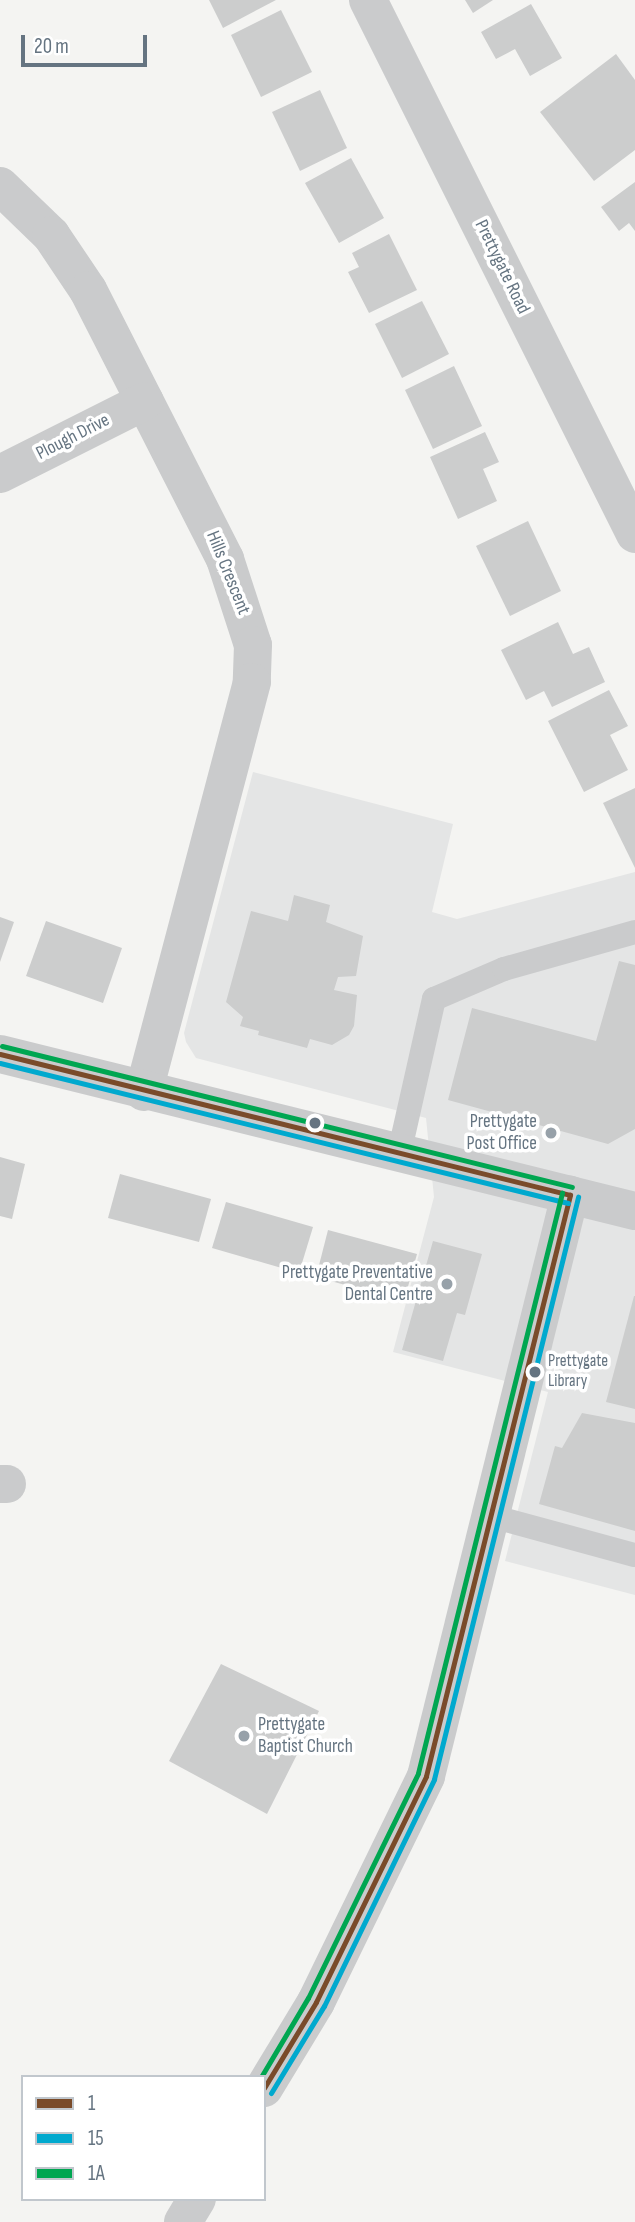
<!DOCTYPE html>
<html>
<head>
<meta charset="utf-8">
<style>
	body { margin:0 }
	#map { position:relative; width:635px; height:2222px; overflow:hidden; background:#f4f4f2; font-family:"Sofia Sans Condensed",sans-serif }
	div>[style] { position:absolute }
	.built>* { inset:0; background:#e4e5e5 }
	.building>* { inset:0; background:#cccdcd }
	.service>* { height:24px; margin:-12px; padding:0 12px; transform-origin:12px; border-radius:12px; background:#cacbcc }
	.minor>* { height:38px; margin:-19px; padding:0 19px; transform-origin:19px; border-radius:19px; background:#cacbcc }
	.tertiary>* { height:38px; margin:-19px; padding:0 19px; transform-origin:19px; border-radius:19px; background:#cacbcc }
	.bus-1>* { height:5px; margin:-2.5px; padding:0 2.5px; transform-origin:2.5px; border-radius:2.5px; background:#7a4b2a }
	.bus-2>* { height:5px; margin:-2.5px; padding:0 2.5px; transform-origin:2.5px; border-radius:2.5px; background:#00a9ce }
	.bus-3>* { height:5px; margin:-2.5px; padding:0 2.5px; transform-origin:2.5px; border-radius:2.5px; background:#00a651 }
	.dots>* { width:19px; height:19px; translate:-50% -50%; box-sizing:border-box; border:4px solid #fff; border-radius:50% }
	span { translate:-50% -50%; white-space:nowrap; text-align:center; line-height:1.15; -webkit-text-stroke:7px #fff; paint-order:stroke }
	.bus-label { font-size:17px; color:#657481 }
	.left { translate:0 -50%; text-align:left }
	.street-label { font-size:19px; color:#657481 }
	.poi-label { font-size:19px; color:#657481 }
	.right { translate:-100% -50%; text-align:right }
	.legend { position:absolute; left:21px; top:2075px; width:245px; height:126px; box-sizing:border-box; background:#fff; border:2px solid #c1c7cd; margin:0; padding:9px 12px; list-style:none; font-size:21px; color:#657481 }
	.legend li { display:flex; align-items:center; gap:14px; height:35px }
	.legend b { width:35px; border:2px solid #c1c7cd }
	.scale { position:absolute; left:21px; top:35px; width:126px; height:32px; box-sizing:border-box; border:4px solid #657481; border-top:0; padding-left:9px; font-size:21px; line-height:24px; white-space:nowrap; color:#657481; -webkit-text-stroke:5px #fff; paint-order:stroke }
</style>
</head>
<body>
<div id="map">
	<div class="built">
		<div style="clip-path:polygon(253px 772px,453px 824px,432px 912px,457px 919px,635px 872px,635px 1595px,505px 1561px,548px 1392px,393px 1352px,434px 1197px,426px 1118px,196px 1058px,186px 1042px,184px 1033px)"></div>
	</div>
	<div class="building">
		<div style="clip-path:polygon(209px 0,276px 0,223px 28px)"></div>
		<div style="clip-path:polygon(465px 0,493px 0,473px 13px)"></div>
		<div style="clip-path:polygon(531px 4px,562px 58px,530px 76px,515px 49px,496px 59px,481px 32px)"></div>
		<div style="clip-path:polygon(281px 10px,312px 72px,261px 97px,231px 35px)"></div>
		<div style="clip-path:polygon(616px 54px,635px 80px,635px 150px,594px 181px,540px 112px)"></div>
		<div style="clip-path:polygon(320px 90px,347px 148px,300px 171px,272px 112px)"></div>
		<div style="clip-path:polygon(351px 158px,384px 218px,339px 243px,305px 183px)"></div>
		<div style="clip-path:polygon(635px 182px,635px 231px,629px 223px,619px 231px,601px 207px)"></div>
		<div style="clip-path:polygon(389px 234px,417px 290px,369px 313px,348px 272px,359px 267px,352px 253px)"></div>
		<div style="clip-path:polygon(422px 301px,449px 354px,402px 378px,375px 324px)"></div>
		<div style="clip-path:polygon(454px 366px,482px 426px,433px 449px,405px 390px)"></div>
		<div style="clip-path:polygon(485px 432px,499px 462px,483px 469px,497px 501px,458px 519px,430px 457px)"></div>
		<div style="clip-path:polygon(528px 521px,561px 591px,510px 616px,476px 546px)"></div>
		<div style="clip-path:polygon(558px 622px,573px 654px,589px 647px,605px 682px,552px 707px,544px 691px,526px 700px,501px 650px)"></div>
		<div style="clip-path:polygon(609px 690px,628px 726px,610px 735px,628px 770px,584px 792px,548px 721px)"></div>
		<div style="clip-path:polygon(635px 788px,635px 868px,603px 803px)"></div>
		<div style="clip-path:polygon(294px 895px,330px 905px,326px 922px,363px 936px,356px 976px,338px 977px,334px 990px,357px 995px,354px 1026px,349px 1035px,332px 1045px,310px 1039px,307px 1048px,258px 1035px,259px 1031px,240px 1026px,243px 1017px,226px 1002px,251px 911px,288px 921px)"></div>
		<div style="clip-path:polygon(0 917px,14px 922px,0 962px)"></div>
		<div style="clip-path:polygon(46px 921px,122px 948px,103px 1003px,26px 976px)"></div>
		<div style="clip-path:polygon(619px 961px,635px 965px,635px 1129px,608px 1144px,448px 1100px,472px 1008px,596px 1041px)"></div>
		<div style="clip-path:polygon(0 1157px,25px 1164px,12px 1219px,0 1216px)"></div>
		<div style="clip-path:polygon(120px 1174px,211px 1199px,199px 1242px,108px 1218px)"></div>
		<div style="clip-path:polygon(226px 1202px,313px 1227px,299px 1273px,212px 1248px)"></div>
		<div style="clip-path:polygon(328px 1230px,417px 1254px,404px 1301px,316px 1277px)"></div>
		<div style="clip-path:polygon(433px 1241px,482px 1254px,465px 1315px,457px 1313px,443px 1361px,402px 1350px)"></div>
		<div style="clip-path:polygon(634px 1296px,635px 1296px,635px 1409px,606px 1402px)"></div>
		<div style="clip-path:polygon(582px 1413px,635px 1423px,635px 1531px,539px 1504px,555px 1446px,562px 1448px)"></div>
		<div style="clip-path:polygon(221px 1664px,319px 1711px,267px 1814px,169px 1761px)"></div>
	</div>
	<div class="service">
		<div style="left:399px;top:1154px;width:159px;rotate:-77.3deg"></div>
		<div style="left:434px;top:999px;width:76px;rotate:-23.2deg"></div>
		<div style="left:504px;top:969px;width:136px;rotate:-15.8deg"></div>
		<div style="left:491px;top:1516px;width:149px;rotate:15.2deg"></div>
	</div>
	<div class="minor">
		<div style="left:368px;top:0;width:597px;rotate:63.43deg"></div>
		<div style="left:0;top:186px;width:71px;rotate:43.9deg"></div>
		<div style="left:51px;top:235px;width:66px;rotate:56.1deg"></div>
		<div style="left:88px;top:290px;width:302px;rotate:63deg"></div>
		<div style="left:225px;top:559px;width:90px;rotate:72deg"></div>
		<div style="left:253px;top:645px;width:37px;rotate:92deg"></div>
		<div style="left:252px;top:682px;width:424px;rotate:104.8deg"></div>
		<div style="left:0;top:474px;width:162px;rotate:-26.7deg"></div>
		<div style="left:0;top:1484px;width:7px"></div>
		<div style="left:264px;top:2088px;width:100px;rotate:-58.8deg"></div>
		<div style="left:316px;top:2002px;width:251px;rotate:-64deg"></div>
		<div style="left:426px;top:1776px;width:599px;rotate:-76.08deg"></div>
		<div style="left:183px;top:2222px;width:27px;rotate:-59deg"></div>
	</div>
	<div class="tertiary">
		<div style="left:0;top:1054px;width:654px;rotate:13.89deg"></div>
	</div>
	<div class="bus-1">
		<div style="left:0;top:1054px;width:587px;rotate:13.89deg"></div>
		<div style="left:264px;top:2088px;width:100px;rotate:-58.8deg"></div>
		<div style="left:316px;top:2002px;width:251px;rotate:-64deg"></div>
		<div style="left:426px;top:1776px;width:599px;rotate:-76.08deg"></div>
	</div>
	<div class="bus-2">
		<div style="left:0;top:1063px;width:585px;rotate:13.85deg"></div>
		<div style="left:271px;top:2093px;width:102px;rotate:-58.7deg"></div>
		<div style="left:324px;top:2006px;width:252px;rotate:-64.1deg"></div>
		<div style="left:434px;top:1779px;width:600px;rotate:-76.1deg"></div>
	</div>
	<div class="bus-3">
		<div style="left:2px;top:1046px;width:587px;rotate:13.89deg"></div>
		<div style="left:261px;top:2077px;width:92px;rotate:-59.3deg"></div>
		<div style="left:308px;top:1998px;width:250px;rotate:-63.9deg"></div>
		<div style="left:418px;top:1773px;width:598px;rotate:-76.06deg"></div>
	</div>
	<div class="dots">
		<div style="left:315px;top:1123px;background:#657481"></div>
		<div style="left:551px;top:1133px;background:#97a1a9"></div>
		<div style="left:447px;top:1284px;background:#97a1a9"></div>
		<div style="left:535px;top:1372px;background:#657481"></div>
		<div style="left:244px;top:1736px;background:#97a1a9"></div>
	</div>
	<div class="bus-label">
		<span class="left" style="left:548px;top:1372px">Prettygate<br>Library</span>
	</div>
	<div class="street-label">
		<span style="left:502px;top:267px;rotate:64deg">Prettygate Road</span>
		<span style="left:73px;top:437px;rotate:-27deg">Plough Drive</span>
		<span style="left:228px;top:573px;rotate:68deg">Hills Crescent</span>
	</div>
	<div class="poi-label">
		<span class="right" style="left:537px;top:1133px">Prettygate<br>Post Office</span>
		<span class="right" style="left:433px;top:1284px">Prettygate Preventative<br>Dental Centre</span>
		<span class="left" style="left:258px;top:1736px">Prettygate<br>Baptist Church</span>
	</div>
	<ul class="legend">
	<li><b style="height:9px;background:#7a4b2a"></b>1</li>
	<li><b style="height:9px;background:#00a9ce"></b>15</li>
	<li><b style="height:9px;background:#00a651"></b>1A</li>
	</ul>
	<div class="scale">20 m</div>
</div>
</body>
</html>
